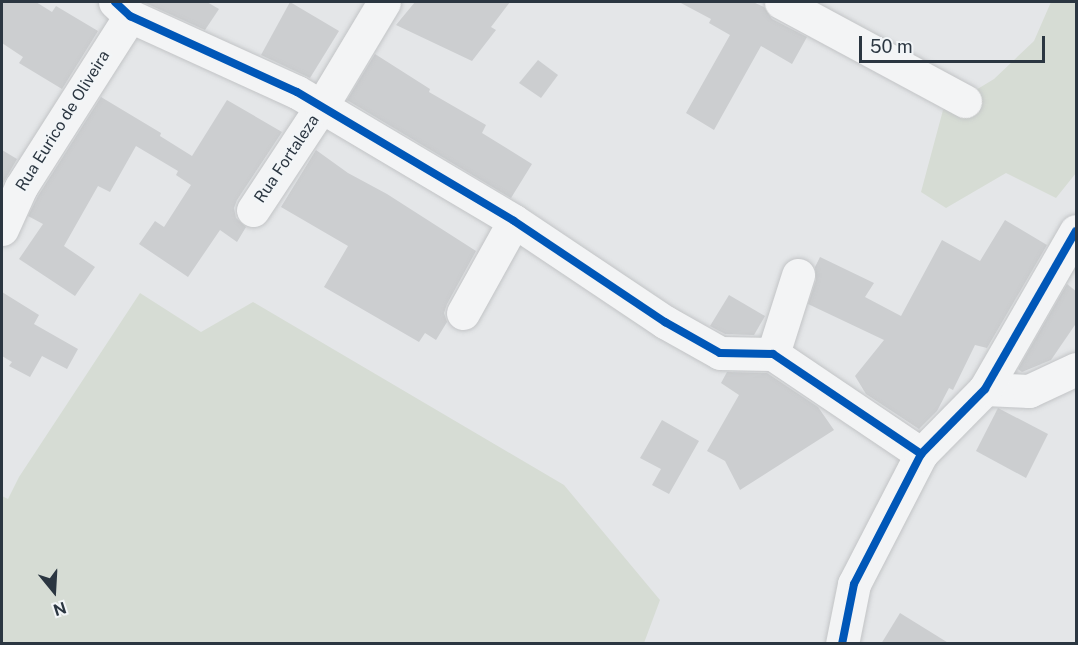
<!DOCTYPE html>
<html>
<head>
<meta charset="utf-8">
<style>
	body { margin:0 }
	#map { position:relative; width:1078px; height:645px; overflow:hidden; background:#e4e6e8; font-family:"Public Sans",sans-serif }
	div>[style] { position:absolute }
	.green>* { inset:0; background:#d6dcd4 }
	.building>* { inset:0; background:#ccced0 }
	.roads { filter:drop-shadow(0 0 2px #c2c4c6) drop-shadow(0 0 2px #c2c4c6) }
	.minor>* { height:33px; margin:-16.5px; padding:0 16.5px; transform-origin:16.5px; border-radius:16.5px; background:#f3f4f5 }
	.cycleway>* { height:8px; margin:-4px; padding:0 4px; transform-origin:4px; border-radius:4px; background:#0057b8 }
	span { translate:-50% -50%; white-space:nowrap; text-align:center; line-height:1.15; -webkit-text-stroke:5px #f2f5f7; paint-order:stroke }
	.street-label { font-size:16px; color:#2b3641 }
	.frame { position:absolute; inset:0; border:3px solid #2b3641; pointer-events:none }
	.north { position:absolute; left:24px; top:561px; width:60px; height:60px; -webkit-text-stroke:4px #f2f5f7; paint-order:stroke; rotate:162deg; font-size:16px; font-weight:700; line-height:24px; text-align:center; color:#2b3641 }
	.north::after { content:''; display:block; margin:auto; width:21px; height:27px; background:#2b3641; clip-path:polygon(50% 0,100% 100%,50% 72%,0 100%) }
	.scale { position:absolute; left:859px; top:36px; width:186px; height:27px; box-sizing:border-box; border:3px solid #2b3641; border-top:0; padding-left:8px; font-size:18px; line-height:21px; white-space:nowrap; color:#2b3641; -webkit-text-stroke:4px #f2f5f7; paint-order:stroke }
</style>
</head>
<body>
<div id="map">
	<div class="green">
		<div style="clip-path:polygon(1051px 2px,1076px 2px,1076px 173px,1056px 198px,1006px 173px,946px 208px,921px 192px,943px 110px,994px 79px,1034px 41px)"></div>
		<div style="clip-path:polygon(140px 293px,201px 332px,253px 302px,564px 485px,660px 600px,644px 643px,2px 643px,2px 496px,8px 499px,19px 477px)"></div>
	</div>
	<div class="building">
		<div style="clip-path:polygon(2px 2px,36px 2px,52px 12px,56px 6px,98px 31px,62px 89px,19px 63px,23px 57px,2px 43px)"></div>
		<div style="clip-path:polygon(143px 2px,207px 2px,219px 9px,205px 30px)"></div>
		<div style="clip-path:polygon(290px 2px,339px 31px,310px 78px,261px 55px)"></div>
		<div style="clip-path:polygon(415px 2px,510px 2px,491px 27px,496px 30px,472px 61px,396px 25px)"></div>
		<div style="clip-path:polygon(679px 2px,753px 2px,764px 7px,772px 19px,807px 37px,792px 64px,761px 46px,714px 130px,686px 113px,730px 35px,709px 23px,711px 19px)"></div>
		<div style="clip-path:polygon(375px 54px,430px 89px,429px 92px,486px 125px,482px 133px,532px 164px,511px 198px,347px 100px)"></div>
		<div style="clip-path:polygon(538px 60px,558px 75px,541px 98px,519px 83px)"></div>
		<div style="clip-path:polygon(101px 97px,161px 133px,160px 136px,192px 156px,227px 100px,282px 132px,237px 200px,234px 208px,236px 218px,246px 227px,237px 242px,220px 230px,188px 277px,139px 244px,155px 221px,164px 227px,191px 185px,176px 175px,178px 171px,136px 146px,110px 192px,98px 186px,64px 246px,95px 267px,75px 296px,19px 259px,43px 224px,28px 216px,38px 196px)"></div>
		<div style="clip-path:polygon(2px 150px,17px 159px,2px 185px)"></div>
		<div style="clip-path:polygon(316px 150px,348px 173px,387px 194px,476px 251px,447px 304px,444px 313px,447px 322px,436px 340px,425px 333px,419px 342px,324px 287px,348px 246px,281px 207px)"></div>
		<div style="clip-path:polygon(1005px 220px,1047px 245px,987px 348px,975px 345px,953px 390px,949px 388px,937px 411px,919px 429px,866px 394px,855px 376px,884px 340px,808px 304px,816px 280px,815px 267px,820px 257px,874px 283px,865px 297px,901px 316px,942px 240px,980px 261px)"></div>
		<div style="clip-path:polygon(1067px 284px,1077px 292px,1077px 322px,1051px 360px,1022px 372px,1018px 369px)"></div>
		<div style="clip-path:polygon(2px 292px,39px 315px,34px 324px,78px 349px,67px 369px,42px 356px,30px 377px,9px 366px,12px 362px,2px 356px)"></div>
		<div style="clip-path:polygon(729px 295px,765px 316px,754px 335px,725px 334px,710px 326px)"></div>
		<div style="clip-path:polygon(727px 372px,767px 373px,818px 407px,834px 430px,740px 490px,725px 461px,707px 451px,739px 395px,721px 383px)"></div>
		<div style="clip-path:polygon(998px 408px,1048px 434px,1026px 478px,976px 451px)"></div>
		<div style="clip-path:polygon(662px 420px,699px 441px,669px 494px,652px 485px,661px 469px,640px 458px)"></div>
		<div style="clip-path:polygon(900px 613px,950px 644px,881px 644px)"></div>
	</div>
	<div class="roads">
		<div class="minor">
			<div style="left:115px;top:2px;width:21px;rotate:43deg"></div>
			<div style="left:130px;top:16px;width:183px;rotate:24.5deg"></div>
			<div style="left:297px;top:92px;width:252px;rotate:30.7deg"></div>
			<div style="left:514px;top:221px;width:182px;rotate:33.8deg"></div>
			<div style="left:665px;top:322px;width:63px;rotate:29.4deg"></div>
			<div style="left:720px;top:353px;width:53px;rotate:1.1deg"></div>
			<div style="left:773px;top:354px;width:179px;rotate:34deg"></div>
			<div style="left:781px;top:2px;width:209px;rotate:28.3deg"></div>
			<div style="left:253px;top:210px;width:123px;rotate:-56.6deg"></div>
			<div style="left:321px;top:107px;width:122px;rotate:-59deg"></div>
			<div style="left:2px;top:229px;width:46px;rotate:-65.7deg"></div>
			<div style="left:21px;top:187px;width:203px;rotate:-57.5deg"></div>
			<div style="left:463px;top:313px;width:105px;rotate:-61deg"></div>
			<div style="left:773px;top:354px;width:83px;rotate:-72.4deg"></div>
			<div style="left:985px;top:389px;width:44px;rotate:2.6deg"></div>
			<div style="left:1029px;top:391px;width:52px;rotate:-25.1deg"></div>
			<div style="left:842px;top:644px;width:61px;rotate:-78.7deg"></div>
			<div style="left:854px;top:584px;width:146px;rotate:-62.7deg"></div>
			<div style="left:921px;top:454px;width:91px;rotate:-45.4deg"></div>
			<div style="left:985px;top:389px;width:182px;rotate:-60.1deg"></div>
		</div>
	</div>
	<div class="cycleway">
		<div style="left:115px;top:2px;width:21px;rotate:43deg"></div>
		<div style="left:130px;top:16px;width:183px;rotate:24.5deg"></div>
		<div style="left:297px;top:92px;width:252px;rotate:30.7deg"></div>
		<div style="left:514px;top:221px;width:182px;rotate:33.8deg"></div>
		<div style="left:665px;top:322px;width:63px;rotate:29.4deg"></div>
		<div style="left:720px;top:353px;width:53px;rotate:1.1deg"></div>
		<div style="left:773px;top:354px;width:179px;rotate:34deg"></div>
		<div style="left:842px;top:644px;width:61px;rotate:-78.7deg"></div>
		<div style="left:854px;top:584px;width:146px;rotate:-62.7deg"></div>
		<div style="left:921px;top:454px;width:91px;rotate:-45.4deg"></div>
		<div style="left:985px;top:389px;width:182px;rotate:-60.1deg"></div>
	</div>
	<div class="street-label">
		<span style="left:63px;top:121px;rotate:-58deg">Rua Eurico de Oliveira</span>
		<span style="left:287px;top:159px;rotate:-56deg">Rua Fortaleza</span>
	</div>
	<div class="frame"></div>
	<div class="north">N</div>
	<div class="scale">50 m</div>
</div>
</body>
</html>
